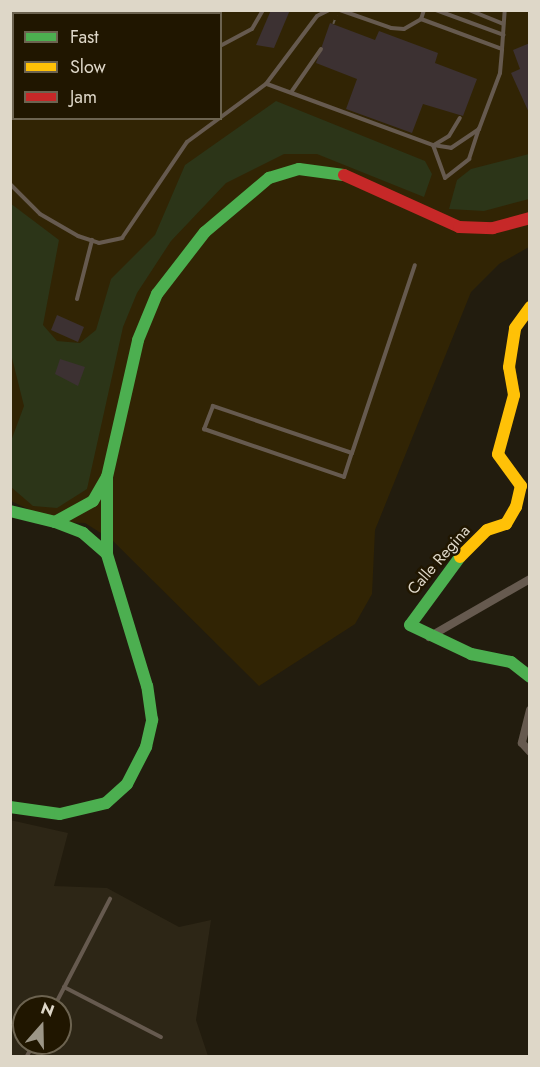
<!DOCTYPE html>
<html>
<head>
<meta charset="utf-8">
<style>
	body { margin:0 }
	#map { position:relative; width:540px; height:1067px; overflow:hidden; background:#221c0e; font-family:Jost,sans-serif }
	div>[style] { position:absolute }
	.industrial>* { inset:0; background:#2d2616 }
	.built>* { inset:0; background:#312404 }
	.green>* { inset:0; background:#2c3518 }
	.building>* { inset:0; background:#3c3132 }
	.path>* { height:1.5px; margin-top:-0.75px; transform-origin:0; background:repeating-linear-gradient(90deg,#60584d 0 4.5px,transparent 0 9px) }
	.lane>* { height:4px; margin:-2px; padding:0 2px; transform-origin:2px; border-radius:2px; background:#665a4f }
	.street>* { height:8px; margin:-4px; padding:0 4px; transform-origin:4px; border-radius:4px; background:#665a4f }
	.fast>* { height:12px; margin:-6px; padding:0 6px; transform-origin:6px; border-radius:6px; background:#4caf50 }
	.slow>* { height:12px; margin:-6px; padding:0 6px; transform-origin:6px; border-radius:6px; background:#ffc107 }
	.jam>* { height:12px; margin:-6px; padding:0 6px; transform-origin:6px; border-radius:6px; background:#c62828 }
	span { translate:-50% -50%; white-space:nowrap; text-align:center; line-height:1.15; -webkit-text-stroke:5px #201600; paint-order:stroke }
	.street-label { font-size:16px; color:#ded7c8 }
	.frame { position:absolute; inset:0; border:12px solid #ded7c8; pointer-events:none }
	.legend { position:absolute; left:12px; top:12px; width:210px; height:108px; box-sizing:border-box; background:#201600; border:2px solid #6c6350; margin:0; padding:8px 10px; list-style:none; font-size:18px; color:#ded7c8 }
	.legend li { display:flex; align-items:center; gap:12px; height:30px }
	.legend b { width:30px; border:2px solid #6c6350 }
	.north { position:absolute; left:12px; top:995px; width:60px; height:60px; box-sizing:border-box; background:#201600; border:2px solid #6c6350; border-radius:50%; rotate:20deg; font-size:16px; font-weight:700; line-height:24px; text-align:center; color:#ded7c8 }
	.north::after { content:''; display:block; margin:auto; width:21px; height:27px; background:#9c9687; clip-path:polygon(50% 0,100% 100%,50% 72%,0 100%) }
</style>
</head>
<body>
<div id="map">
	<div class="industrial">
		<div style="clip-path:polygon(evenodd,10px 820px,68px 833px,54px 886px,107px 888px,179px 927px,211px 920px,196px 1020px,208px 1056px,11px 1056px,10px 820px,24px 1007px,60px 1007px,60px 1043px,24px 1043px,24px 1007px)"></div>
	</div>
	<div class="built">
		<div style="clip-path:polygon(evenodd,10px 11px,529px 11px,529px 247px,499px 264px,471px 292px,375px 530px,372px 594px,355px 624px,259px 686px,112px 540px,85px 523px,55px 522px,11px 501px,10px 11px,14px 14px,220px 14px,220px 118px,14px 118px,14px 14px)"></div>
	</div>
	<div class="green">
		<div style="clip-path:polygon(276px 101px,425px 161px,432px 174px,424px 197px,317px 154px,284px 154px,226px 183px,171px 241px,137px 293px,123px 327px,87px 489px,57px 508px,33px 506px,11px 487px,11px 441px,24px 406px,11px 354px,10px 203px,59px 240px,43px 325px,57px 341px,80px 343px,96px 330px,111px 279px,155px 235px,185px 165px)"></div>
		<div style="clip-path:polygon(529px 154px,529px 199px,484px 211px,449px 209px,457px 180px,471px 169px)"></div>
	</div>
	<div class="building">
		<div style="clip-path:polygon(271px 10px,290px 10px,274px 48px,256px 45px)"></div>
		<div style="clip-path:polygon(330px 23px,375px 40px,379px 31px,438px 53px,435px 63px,477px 79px,463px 116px,423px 104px,412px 133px,346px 109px,357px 79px,316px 63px)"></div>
		<div style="clip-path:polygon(530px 43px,530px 115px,511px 73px,520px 69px,513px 50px)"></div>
		<div style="clip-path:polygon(57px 315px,84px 327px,78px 342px,51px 330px)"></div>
		<div style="clip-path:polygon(60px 359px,85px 367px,78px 386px,55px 374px)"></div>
	</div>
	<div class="path">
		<div style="left:333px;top:24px;width:9px;rotate:-69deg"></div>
	</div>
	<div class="lane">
		<div style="left:340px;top:10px;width:54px;rotate:19.4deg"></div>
		<div style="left:391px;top:28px;width:13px;rotate:4deg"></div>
		<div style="left:404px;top:29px;width:20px;rotate:-30deg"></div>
		<div style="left:424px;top:10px;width:9px;rotate:108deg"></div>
		<div style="left:421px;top:19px;width:86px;rotate:20.3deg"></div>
		<div style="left:502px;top:49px;width:39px;rotate:-86deg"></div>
		<div style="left:436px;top:10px;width:72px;rotate:20.2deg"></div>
		<div style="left:469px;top:10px;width:37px;rotate:22deg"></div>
		<div style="left:220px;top:46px;width:36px;rotate:-28deg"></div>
		<div style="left:252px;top:29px;width:22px;rotate:-60deg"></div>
		<div style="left:10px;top:57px;width:5px;rotate:-37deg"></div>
		<div style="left:267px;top:84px;width:177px;rotate:20.2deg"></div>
		<div style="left:433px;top:145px;width:35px;rotate:70deg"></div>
		<div style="left:445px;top:178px;width:31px;rotate:-38deg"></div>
		<div style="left:469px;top:159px;width:32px;rotate:-72deg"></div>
		<div style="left:292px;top:91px;width:51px;rotate:-55.4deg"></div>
		<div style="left:433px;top:145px;width:18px;rotate:9deg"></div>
		<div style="left:451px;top:148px;width:34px;rotate:-34deg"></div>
		<div style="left:479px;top:129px;width:60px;rotate:-69.4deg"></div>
		<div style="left:500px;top:73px;width:24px;rotate:-85deg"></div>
		<div style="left:434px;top:145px;width:17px;rotate:-31deg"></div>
		<div style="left:449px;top:136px;width:21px;rotate:-59deg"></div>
		<div style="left:10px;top:184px;width:42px;rotate:45deg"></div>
		<div style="left:40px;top:214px;width:44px;rotate:30.1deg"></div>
		<div style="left:78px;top:236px;width:22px;rotate:18deg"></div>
		<div style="left:99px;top:243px;width:24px;rotate:-12deg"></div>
		<div style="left:122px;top:238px;width:116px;rotate:-55.9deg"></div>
		<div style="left:187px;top:142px;width:98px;rotate:-36.3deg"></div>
		<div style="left:266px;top:84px;width:85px;rotate:-53.1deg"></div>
		<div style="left:317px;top:16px;width:13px;rotate:-27deg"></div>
		<div style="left:77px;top:299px;width:61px;rotate:-75.7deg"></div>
		<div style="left:352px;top:453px;width:147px;rotate:-161.3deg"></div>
		<div style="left:213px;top:406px;width:25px;rotate:111deg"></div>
		<div style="left:204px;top:429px;width:148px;rotate:18.9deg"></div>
		<div style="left:344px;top:477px;width:25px;rotate:-72deg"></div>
		<div style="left:352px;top:453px;width:198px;rotate:-71.5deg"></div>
		<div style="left:64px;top:987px;width:109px;rotate:27.3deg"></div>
		<div style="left:54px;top:1007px;width:122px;rotate:-62.6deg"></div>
		<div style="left:27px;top:1056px;width:15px;rotate:-62deg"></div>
	</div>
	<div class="street">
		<div style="left:429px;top:637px;width:116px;rotate:-29.9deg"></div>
		<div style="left:530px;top:710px;width:34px;rotate:104deg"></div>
		<div style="left:522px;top:743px;width:12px;rotate:48deg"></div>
	</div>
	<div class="fast">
		<div style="left:10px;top:511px;width:46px;rotate:13.7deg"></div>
		<div style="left:55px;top:522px;width:43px;rotate:-28.9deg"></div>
		<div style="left:93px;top:501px;width:28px;rotate:-60deg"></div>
		<div style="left:107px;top:477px;width:140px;rotate:-77.2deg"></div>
		<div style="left:138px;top:340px;width:50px;rotate:-67.6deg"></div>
		<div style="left:157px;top:294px;width:78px;rotate:-52.3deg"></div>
		<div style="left:205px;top:232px;width:84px;rotate:-40.2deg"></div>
		<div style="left:269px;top:178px;width:31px;rotate:-17deg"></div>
		<div style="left:299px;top:169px;width:45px;rotate:7.6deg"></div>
		<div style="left:55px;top:522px;width:30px;rotate:21deg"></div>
		<div style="left:83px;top:533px;width:32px;rotate:41deg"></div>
		<div style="left:460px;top:557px;width:84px;rotate:126.3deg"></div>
		<div style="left:410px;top:625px;width:68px;rotate:25.4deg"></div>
		<div style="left:471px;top:654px;width:41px;rotate:11.3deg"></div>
		<div style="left:511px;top:662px;width:24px;rotate:38deg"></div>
		<div style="left:10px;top:807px;width:50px;rotate:8deg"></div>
		<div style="left:60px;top:814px;width:47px;rotate:-13.4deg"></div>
		<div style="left:106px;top:803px;width:28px;rotate:-42deg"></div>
		<div style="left:127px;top:784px;width:42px;rotate:-62.8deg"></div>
		<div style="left:146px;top:747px;width:28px;rotate:-77deg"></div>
		<div style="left:152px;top:720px;width:34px;rotate:-98deg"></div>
		<div style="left:147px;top:686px;width:138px;rotate:-106.9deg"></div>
		<div style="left:107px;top:554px;width:77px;rotate:-90deg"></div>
	</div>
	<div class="slow">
		<div style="left:460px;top:557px;width:38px;rotate:-45deg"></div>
		<div style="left:487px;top:530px;width:20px;rotate:-18deg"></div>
		<div style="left:506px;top:524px;width:20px;rotate:-60deg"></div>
		<div style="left:516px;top:507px;width:22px;rotate:-77deg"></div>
		<div style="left:521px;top:486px;width:39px;rotate:-126deg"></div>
		<div style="left:498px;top:454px;width:61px;rotate:-74.8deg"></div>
		<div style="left:514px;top:395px;width:28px;rotate:-100deg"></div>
		<div style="left:509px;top:367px;width:39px;rotate:-81deg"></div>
		<div style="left:515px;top:328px;width:26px;rotate:-54deg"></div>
	</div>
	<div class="jam">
		<div style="left:344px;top:175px;width:126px;rotate:24.3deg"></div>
		<div style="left:459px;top:227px;width:34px;rotate:2deg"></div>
		<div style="left:493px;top:228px;width:38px;rotate:-15deg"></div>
	</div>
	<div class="street-label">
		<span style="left:439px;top:560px;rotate:-49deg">Calle Regina</span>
	</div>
	<div class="frame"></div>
	<ul class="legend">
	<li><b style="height:8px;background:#4caf50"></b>Fast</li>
	<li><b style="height:8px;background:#ffc107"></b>Slow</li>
	<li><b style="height:8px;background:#c62828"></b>Jam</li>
	</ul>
	<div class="north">N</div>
</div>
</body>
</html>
